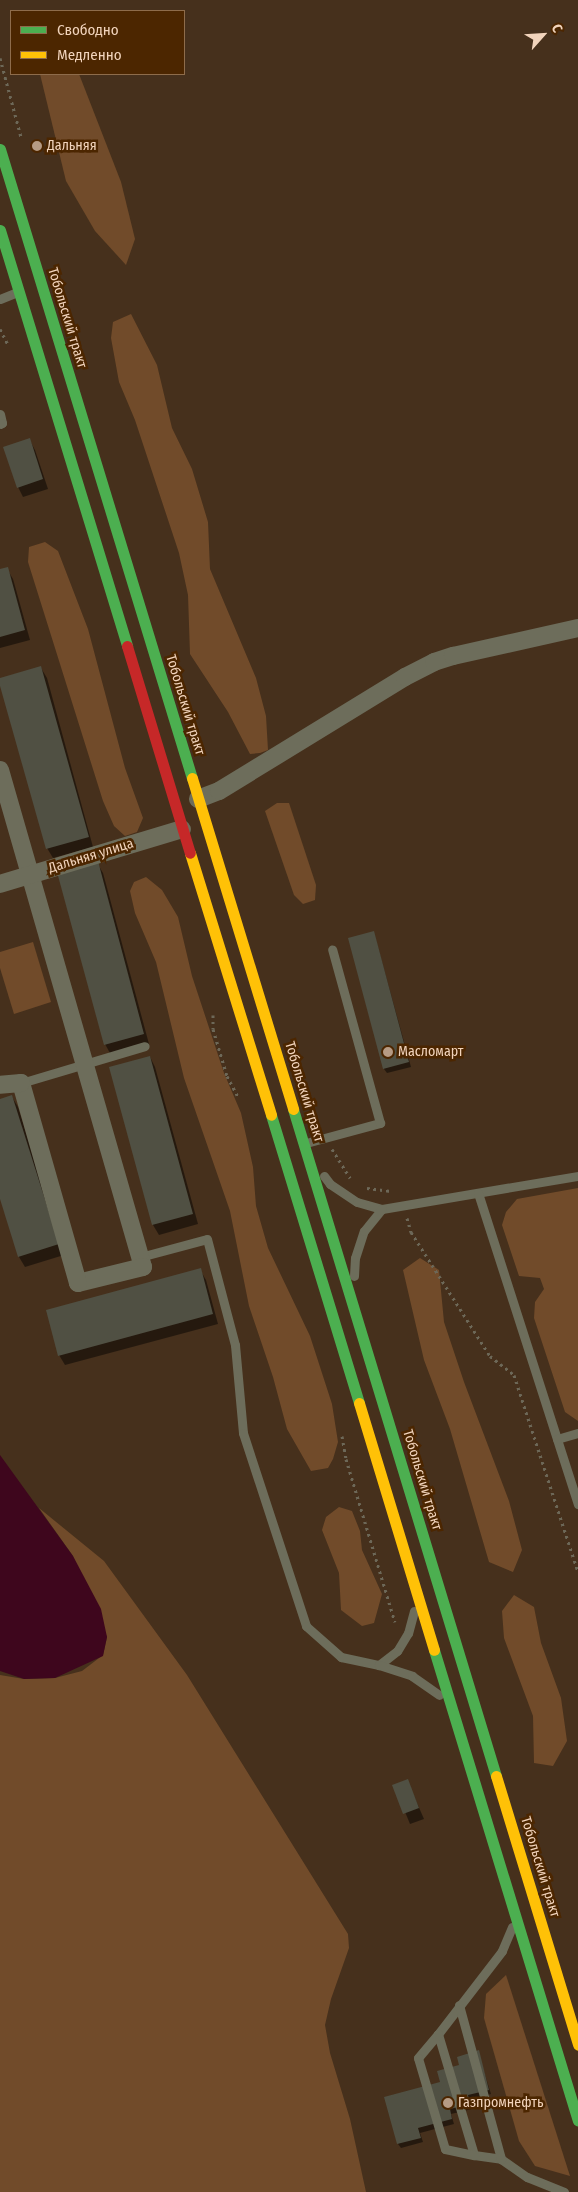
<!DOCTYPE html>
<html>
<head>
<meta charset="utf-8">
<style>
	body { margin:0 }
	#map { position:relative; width:578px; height:2192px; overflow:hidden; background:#46301c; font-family:"Fira Sans Condensed",sans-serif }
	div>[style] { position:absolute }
	.green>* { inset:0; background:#714b2a }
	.water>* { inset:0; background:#3e061d }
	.shadow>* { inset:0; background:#0007 }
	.building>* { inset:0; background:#505043 }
	.path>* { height:3px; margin-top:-1.5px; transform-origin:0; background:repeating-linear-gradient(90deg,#6d6858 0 2.5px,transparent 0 6.5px) }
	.lane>* { height:9px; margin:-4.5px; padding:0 4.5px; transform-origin:4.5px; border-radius:4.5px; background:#6d6d5b }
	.street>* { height:18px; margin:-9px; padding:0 9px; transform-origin:9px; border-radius:9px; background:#6d6d5b }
	.fast>* { height:11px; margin:-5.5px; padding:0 5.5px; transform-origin:5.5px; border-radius:5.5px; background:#4caf50 }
	.slow>* { height:11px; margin:-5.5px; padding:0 5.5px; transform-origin:5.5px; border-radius:5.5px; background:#ffc107 }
	.jam>* { height:11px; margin:-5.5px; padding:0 5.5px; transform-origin:5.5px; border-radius:5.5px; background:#c62828 }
	.dots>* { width:14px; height:14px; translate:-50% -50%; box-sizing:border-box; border:2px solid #4c2600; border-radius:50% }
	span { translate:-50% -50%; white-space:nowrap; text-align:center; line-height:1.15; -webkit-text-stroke:5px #4c2600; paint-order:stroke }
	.poi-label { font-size:14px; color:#f2d4bc }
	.left { translate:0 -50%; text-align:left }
	.street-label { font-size:14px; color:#f2d4bc }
	.legend { position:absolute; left:10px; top:10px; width:175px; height:65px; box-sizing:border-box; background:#4c2600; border:1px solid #8e6c4b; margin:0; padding:6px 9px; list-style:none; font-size:15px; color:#f2d4bc }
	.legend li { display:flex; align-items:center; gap:10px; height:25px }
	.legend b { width:25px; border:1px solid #8e6c4b }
	.north { position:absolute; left:518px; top:10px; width:50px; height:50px; -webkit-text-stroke:4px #4c2600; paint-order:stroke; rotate:64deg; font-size:14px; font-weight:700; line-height:20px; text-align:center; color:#f2d4bc }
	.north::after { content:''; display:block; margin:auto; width:18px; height:22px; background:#f2d4bc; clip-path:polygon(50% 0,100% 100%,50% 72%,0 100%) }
</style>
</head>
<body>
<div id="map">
	<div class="green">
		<div style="clip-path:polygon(40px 74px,79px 74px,121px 182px,135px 239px,126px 265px,95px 231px,66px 181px)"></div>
		<div style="clip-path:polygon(131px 314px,157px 365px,172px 428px,192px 469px,208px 522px,210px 569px,256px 678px,266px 716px,268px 750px,260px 753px,250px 754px,228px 712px,190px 654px,188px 595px,179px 553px,135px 420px,119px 382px,111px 338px,113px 322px)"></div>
		<div style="clip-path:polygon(45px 542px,58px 551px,88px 629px,125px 768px,143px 818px,137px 832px,125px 836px,114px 826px,103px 801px,28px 562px,29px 547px)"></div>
		<div style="clip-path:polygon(277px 803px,289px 803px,316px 885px,315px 900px,303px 904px,294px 895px,265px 811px)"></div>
		<div style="clip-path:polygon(146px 877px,162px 890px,178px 917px,192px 976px,224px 1073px,241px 1113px,253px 1167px,256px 1206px,268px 1248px,310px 1336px,332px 1404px,338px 1442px,333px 1459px,328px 1468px,311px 1471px,287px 1429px,273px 1377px,249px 1306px,230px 1211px,184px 1078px,156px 962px,135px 913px,130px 891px,134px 882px)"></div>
		<div style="clip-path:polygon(33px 942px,51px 1002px,14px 1014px,0 968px,0 952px)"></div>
		<div style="clip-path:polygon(578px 1188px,578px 1421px,565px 1412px,534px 1318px,535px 1302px,544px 1289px,540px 1278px,519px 1276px,502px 1225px,506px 1212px,517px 1199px)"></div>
		<div style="clip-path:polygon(420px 1258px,439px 1270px,444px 1322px,464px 1382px,509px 1501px,522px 1550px,513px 1572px,489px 1562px,450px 1429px,424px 1360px,403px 1270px)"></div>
		<div style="clip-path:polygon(339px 1507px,352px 1511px,360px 1531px,362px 1550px,382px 1594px,374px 1623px,362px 1626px,341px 1610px,339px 1573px,322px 1530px,326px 1517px)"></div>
		<div style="clip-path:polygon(39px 1508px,104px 1561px,187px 1675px,348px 1934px,349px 1948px,331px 1999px,325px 2025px,330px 2053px,350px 2119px,366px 2192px,0 2192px,0 1675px,24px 1679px,55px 1678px,82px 1671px,103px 1655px,107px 1637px,73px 1556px)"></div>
		<div style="clip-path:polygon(514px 1595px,534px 1607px,541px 1643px,561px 1698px,567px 1741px,553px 1766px,534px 1763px,533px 1716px,504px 1638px,502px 1611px)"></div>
		<div style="clip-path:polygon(506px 1975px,570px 2176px,535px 2166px,519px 2141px,484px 2018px,486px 1994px)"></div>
	</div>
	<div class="water">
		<div style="clip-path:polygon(0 1455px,73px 1556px,101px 1609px,107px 1637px,103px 1656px,55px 1678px,24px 1679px,0 1671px)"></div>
	</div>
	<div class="shadow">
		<div style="clip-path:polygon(29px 439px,35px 450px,48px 489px,23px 497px,18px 487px)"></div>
		<div style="clip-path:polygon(7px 569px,13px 579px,30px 640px,0 648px,0 571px)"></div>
		<div style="clip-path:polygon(41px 668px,47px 678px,93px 847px,53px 858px,47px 848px,0 681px)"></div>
		<div style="clip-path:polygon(97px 863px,103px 873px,149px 1044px,111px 1055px,105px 1044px)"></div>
		<div style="clip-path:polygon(374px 933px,411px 1067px,387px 1073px,384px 1069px)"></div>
		<div style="clip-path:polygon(150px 1057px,155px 1067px,198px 1224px,159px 1235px,153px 1225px)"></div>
		<div style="clip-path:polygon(12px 1097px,18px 1107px,64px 1255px,25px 1267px,19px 1257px,0 1195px,0 1101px)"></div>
		<div style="clip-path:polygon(200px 1270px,206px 1280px,218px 1324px,65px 1365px,59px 1355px)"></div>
		<div style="clip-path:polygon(407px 1780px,424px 1819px,410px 1824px,394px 1785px)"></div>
		<div style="clip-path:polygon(478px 2052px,491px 2094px,470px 2100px,472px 2109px,451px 2114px,454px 2124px,420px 2133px,423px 2142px,401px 2148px,398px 2144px,442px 2083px)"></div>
	</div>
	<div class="building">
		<div style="clip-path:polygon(30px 438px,43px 479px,17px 488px,3px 447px)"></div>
		<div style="clip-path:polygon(8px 567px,25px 630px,0 637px,0 569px)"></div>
		<div style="clip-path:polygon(41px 666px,89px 837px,46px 849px,0 686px,0 678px)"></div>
		<div style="clip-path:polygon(98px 861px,144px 1034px,104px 1045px,57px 872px)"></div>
		<div style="clip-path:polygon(374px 931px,409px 1062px,383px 1069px,348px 938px)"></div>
		<div style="clip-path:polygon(150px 1056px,193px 1214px,152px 1225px,109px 1067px)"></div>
		<div style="clip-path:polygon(12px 1095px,59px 1244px,18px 1257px,0 1199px,0 1099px)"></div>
		<div style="clip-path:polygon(201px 1268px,213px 1314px,58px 1356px,46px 1310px)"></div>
		<div style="clip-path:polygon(408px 1779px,419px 1808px,403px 1814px,392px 1785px)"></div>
		<div style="clip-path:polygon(479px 2050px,489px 2090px,468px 2095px,470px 2104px,450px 2109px,452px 2119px,418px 2128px,421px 2138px,397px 2144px,384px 2097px,440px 2082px,437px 2071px,459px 2065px,457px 2057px)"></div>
	</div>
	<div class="path">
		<div style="left:0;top:58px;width:82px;rotate:75.1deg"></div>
		<div style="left:0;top:329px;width:18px;rotate:63deg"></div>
		<div style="left:213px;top:1015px;width:14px;rotate:90deg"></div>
		<div style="left:213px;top:1029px;width:49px;rotate:73.4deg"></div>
		<div style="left:227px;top:1076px;width:24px;rotate:62deg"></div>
		<div style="left:332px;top:1149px;width:34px;rotate:58deg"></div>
		<div style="left:367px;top:1188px;width:26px;rotate:7deg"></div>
		<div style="left:407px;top:1218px;width:15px;rotate:74deg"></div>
		<div style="left:411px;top:1232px;width:147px;rotate:57.5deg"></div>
		<div style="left:490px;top:1356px;width:31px;rotate:38deg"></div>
		<div style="left:514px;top:1375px;width:207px;rotate:72deg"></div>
		<div style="left:342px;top:1436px;width:23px;rotate:80deg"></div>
		<div style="left:346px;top:1459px;width:170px;rotate:73.3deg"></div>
	</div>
	<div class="lane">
		<div style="left:0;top:299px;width:18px;rotate:-22deg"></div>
		<div style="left:0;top:414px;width:9px;rotate:77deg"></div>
		<div style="left:2px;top:423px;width:2px;rotate:153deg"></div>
		<div style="left:21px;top:1083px;width:129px;rotate:-16.6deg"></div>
		<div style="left:306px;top:1143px;width:77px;rotate:-15.1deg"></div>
		<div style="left:380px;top:1123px;width:180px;rotate:-105.4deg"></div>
		<div style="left:324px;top:1176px;width:10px;rotate:53deg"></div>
		<div style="left:330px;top:1184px;width:32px;rotate:34deg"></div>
		<div style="left:357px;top:1202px;width:26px;rotate:16deg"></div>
		<div style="left:382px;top:1209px;width:199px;rotate:-9.6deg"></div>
		<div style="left:478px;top:1193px;width:327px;rotate:72.2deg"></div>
		<div style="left:140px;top:1257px;width:69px;rotate:-15deg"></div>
		<div style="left:207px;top:1239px;width:110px;rotate:75.2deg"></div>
		<div style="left:235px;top:1345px;width:88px;rotate:84.8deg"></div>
		<div style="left:243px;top:1433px;width:203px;rotate:71.9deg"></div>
		<div style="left:306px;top:1626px;width:47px;rotate:41.5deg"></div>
		<div style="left:341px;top:1657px;width:39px;rotate:12deg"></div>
		<div style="left:354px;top:1276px;width:18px;rotate:-87deg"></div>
		<div style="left:355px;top:1258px;width:28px;rotate:-72deg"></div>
		<div style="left:364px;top:1231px;width:28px;rotate:-51deg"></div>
		<div style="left:557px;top:1439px;width:22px;rotate:-16deg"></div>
		<div style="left:414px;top:1611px;width:23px;rotate:105deg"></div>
		<div style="left:408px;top:1633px;width:21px;rotate:121deg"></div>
		<div style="left:397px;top:1651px;width:23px;rotate:142deg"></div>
		<div style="left:379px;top:1665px;width:35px;rotate:18deg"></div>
		<div style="left:412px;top:1676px;width:33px;rotate:35deg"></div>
		<div style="left:512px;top:1927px;width:26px;rotate:113deg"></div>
		<div style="left:502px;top:1951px;width:105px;rotate:127.6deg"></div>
		<div style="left:438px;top:2034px;width:126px;rotate:73.4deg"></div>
		<div style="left:474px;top:2155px;width:27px;rotate:8deg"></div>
		<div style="left:501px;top:2159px;width:32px;rotate:35deg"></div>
		<div style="left:527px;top:2177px;width:40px;rotate:22deg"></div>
		<div style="left:459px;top:2005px;width:160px;rotate:74.7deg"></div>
		<div style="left:438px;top:2034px;width:31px;rotate:130deg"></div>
		<div style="left:418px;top:2058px;width:95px;rotate:73.5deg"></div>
		<div style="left:445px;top:2149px;width:30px;rotate:12deg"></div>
	</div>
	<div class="street">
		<div style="left:0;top:770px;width:517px;rotate:73.95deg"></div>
		<div style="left:143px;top:1267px;width:67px;rotate:166.2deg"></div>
		<div style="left:78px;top:1283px;width:208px;rotate:-105.9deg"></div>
		<div style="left:21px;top:1083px;width:21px;rotate:175deg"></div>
		<div style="left:198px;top:799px;width:22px;rotate:-21deg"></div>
		<div style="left:219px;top:791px;width:218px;rotate:-31.5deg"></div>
		<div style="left:405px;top:677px;width:33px;rotate:-27deg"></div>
		<div style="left:434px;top:662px;width:20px;rotate:-18deg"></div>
		<div style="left:453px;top:656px;width:128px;rotate:-12.6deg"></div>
		<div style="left:0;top:884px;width:190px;rotate:-16.8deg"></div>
	</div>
	<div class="fast">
		<div style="left:0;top:149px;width:658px;rotate:73.03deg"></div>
		<div style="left:0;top:230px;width:435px;rotate:73deg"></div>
		<div style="left:293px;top:1109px;width:697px;rotate:73.07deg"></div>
		<div style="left:271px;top:1115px;width:301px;rotate:73deg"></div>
		<div style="left:434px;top:1650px;width:492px;rotate:73deg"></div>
	</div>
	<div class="slow">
		<div style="left:192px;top:778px;width:346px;rotate:73deg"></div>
		<div style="left:190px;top:853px;width:274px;rotate:72.8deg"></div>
		<div style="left:359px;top:1403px;width:258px;rotate:73.1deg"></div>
		<div style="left:496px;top:1776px;width:281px;rotate:73deg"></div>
	</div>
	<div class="jam">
		<div style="left:127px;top:646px;width:216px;rotate:73.1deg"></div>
	</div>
	<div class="dots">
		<div style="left:37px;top:146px;background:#b69b84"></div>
		<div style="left:388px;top:1052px;background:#b69b84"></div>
		<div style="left:448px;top:2103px;background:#b69b84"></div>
	</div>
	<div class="poi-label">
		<span class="left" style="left:47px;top:146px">Дальняя</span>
		<span class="left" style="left:398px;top:1052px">Масломарт</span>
		<span class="left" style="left:458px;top:2103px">Газпромнефть</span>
	</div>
	<div class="street-label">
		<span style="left:67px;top:318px;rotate:73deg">Тобольский тракт</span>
		<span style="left:185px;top:705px;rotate:73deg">Тобольский тракт</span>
		<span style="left:91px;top:856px;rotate:-17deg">Дальняя улица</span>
		<span style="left:304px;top:1092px;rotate:73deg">Тобольский тракт</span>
		<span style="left:422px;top:1480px;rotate:73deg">Тобольский тракт</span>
		<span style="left:540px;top:1867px;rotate:73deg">Тобольский тракт</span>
	</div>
	<ul class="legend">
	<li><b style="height:6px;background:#4caf50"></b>Свободно</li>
	<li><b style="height:6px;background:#ffc107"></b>Медленно</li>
	</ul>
	<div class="north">С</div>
</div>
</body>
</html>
